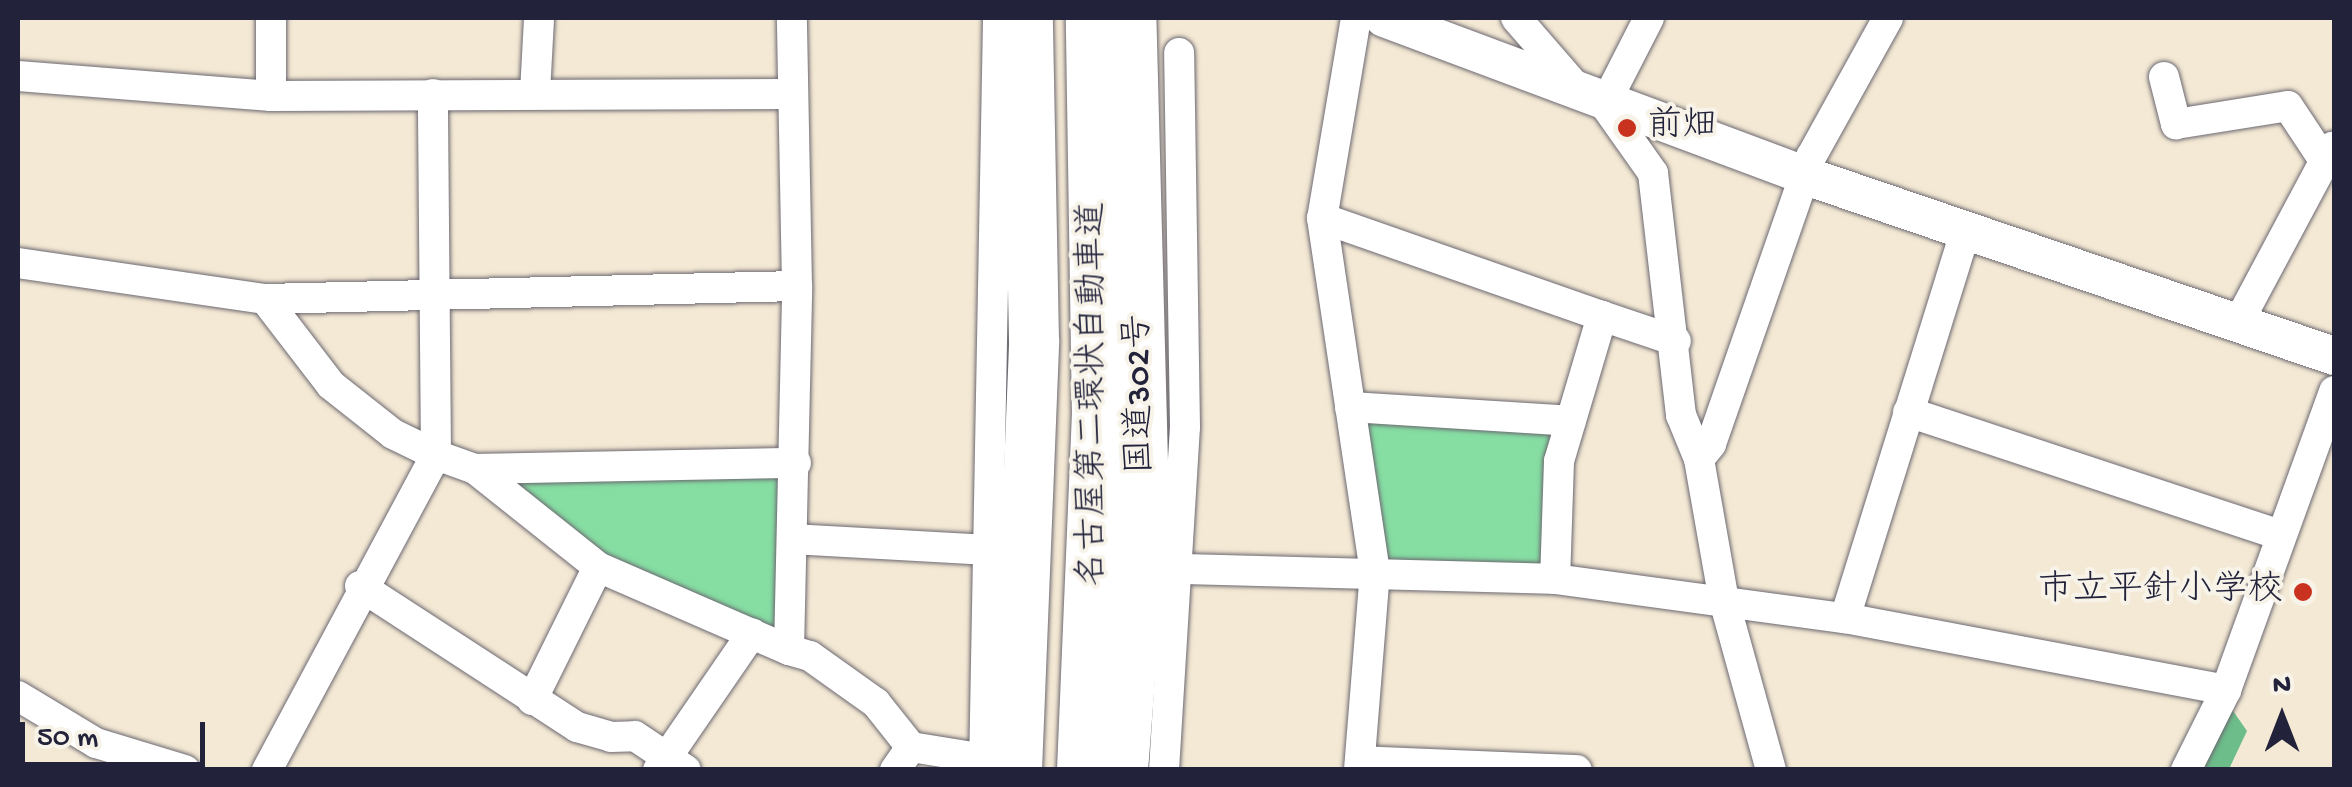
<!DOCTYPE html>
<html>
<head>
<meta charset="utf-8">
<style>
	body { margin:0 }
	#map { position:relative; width:2352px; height:787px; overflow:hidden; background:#f4e9d4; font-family:"Gochi Hand","Klee One",sans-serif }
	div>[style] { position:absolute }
	.green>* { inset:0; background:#86dea3 }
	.forest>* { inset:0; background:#6cbd89 }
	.roads { filter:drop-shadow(0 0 2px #6c6871) drop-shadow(0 0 2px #6c6871) }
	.minor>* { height:30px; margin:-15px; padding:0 15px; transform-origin:15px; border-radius:15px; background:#fff }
	.tertiary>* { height:38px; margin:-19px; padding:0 19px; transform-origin:19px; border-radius:19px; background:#fff }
	.trunk>* { height:50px; margin:-25px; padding:0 25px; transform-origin:25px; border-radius:25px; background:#fff }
	.motorway>* { height:55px; margin:-27.5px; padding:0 27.5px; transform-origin:27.5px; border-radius:27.5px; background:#fff }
	.dots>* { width:28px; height:28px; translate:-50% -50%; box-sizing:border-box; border:5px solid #f7f3e8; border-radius:50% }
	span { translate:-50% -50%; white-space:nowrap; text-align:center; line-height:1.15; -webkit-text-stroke:8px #f7f3e8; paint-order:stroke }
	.poi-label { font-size:35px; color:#22223b }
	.left { translate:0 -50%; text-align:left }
	.right { translate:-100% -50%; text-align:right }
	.street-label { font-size:35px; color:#22223b }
	.frame { position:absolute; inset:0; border:20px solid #22223b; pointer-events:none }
	.north { position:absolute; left:2232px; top:667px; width:100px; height:100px; -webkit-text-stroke:8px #f7f3e8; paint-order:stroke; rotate:0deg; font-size:28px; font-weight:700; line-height:40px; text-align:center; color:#22223b }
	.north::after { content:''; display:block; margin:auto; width:35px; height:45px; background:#22223b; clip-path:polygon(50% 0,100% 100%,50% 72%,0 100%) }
	.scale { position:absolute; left:20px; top:722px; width:185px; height:45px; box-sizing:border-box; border:5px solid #22223b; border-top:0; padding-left:12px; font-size:30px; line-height:35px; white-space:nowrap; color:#22223b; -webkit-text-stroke:8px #f7f3e8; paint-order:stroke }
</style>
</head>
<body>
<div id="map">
	<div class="green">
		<div style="clip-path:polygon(1366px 420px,1555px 430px,1544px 568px,1385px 561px)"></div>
		<div style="clip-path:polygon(782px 476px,778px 633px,605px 557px,515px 481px)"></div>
	</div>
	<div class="forest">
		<div style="clip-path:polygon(2231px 708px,2247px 731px,2229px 769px,2202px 770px)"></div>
	</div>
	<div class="roads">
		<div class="minor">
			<div style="left:1356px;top:18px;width:203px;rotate:99.6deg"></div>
			<div style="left:1322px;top:218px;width:357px;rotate:81.5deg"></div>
			<div style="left:1375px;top:571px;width:200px;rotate:94.6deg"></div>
			<div style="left:1516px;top:18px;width:91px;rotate:49deg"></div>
			<div style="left:18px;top:76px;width:254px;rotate:4.5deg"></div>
			<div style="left:271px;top:96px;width:521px;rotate:-0.22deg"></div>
			<div style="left:2164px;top:77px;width:49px;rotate:75.7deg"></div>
			<div style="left:2176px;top:124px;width:113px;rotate:-9.1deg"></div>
			<div style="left:2288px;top:106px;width:67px;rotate:56.5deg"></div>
			<div style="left:535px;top:93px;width:75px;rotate:-86.9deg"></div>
			<div style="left:271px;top:96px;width:78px;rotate:-90deg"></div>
			<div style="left:1600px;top:98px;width:92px;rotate:54.8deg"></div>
			<div style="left:1653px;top:173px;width:244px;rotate:83.4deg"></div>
			<div style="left:1681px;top:415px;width:48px;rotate:67.8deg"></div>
			<div style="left:1607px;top:100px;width:92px;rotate:-62.9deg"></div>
			<div style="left:1322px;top:218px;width:297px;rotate:19.3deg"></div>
			<div style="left:1602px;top:316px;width:151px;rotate:106.5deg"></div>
			<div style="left:1559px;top:461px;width:118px;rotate:91.9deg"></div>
			<div style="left:18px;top:263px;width:250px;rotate:8.3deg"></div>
			<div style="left:265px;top:299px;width:532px;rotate:-1.4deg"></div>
			<div style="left:265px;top:299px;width:108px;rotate:52.5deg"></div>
			<div style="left:331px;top:385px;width:79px;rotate:38.3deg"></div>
			<div style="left:393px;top:434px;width:48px;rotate:26deg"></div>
			<div style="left:436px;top:455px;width:361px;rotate:-90.5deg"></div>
			<div style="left:1602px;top:316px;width:78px;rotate:18.7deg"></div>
			<div style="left:2237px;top:325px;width:202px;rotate:-61.9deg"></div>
			<div style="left:1350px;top:407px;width:221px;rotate:3.6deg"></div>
			<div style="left:1908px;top:412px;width:389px;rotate:18.3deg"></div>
			<div style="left:475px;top:469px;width:321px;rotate:-1.1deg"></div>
			<div style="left:793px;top:539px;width:199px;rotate:3.2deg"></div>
			<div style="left:1180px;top:569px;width:375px;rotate:1.5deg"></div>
			<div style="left:1555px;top:579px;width:293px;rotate:7.7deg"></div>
			<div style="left:1845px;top:618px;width:388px;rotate:10.7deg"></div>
			<div style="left:360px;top:586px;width:259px;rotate:33deg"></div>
			<div style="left:577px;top:727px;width:35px;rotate:16deg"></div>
			<div style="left:611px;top:737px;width:24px;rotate:-2deg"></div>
			<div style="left:635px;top:736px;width:61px;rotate:33.7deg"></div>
			<div style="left:1845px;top:618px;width:406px;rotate:-72.7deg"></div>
			<div style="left:789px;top:650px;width:22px;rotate:16deg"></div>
			<div style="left:810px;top:656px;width:81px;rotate:35.5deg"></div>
			<div style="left:876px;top:703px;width:56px;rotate:51.5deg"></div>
			<div style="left:18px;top:696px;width:91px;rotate:31.1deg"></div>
			<div style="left:96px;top:743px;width:93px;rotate:16.9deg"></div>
			<div style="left:532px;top:700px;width:148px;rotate:-63.6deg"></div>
			<div style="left:1360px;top:761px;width:217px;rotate:2.4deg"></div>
			<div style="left:267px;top:770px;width:357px;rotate:-61.8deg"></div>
			<div style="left:436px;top:455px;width:41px;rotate:19.7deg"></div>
			<div style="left:475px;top:469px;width:157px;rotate:38.5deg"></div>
			<div style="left:598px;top:567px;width:208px;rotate:23.5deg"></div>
			<div style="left:789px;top:650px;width:364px;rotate:-88.7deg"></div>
			<div style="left:797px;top:286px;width:268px;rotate:-91.1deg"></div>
			<div style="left:658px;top:770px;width:166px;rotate:-55.5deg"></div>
			<div style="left:895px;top:770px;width:28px;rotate:-55deg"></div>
			<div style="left:911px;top:747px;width:75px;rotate:9.2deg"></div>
			<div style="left:984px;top:770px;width:752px;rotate:-88.93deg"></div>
			<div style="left:1164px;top:770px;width:344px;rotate:-86.5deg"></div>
			<div style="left:1185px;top:427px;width:374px;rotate:-90.9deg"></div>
			<div style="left:1771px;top:770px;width:175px;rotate:-105.5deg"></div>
			<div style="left:1724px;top:601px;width:144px;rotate:-100deg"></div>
			<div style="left:1699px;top:459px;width:19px;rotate:-51deg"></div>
			<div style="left:1711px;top:444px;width:304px;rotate:-70.8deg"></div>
			<div style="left:1811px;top:157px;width:159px;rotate:-61deg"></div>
			<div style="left:2186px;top:770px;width:89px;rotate:-63.4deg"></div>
			<div style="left:2226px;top:690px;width:318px;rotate:-70.1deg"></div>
		</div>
		<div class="tertiary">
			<div style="left:1384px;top:18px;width:447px;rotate:20.5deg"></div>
			<div style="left:1803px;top:175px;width:561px;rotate:18.82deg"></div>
		</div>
		<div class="trunk">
			<div style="left:1017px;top:770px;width:430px;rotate:-87.7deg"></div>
			<div style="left:1034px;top:340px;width:322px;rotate:-91.1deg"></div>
			<div style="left:1123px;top:770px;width:271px;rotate:-85.6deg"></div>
			<div style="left:1144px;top:500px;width:482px;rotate:-91.5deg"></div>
		</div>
		<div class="motorway">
			<div style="left:1084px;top:770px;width:354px;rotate:-87.6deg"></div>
			<div style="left:1099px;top:416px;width:398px;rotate:-90.9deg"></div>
		</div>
	</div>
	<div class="dots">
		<div style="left:1627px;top:128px;background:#c8321e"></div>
		<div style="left:2303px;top:592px;background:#c8321e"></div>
	</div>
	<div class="poi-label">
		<span class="left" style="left:1647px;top:128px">前畑</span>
		<span class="right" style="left:2283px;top:592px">市立平針小学校</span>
	</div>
	<div class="street-label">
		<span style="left:1095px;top:394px;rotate:-90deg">名古屋第二環状自動車道</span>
		<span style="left:1142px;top:394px;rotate:-91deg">国道302号</span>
	</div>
	<div class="frame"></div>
	<div class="north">N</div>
	<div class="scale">50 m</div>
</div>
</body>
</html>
